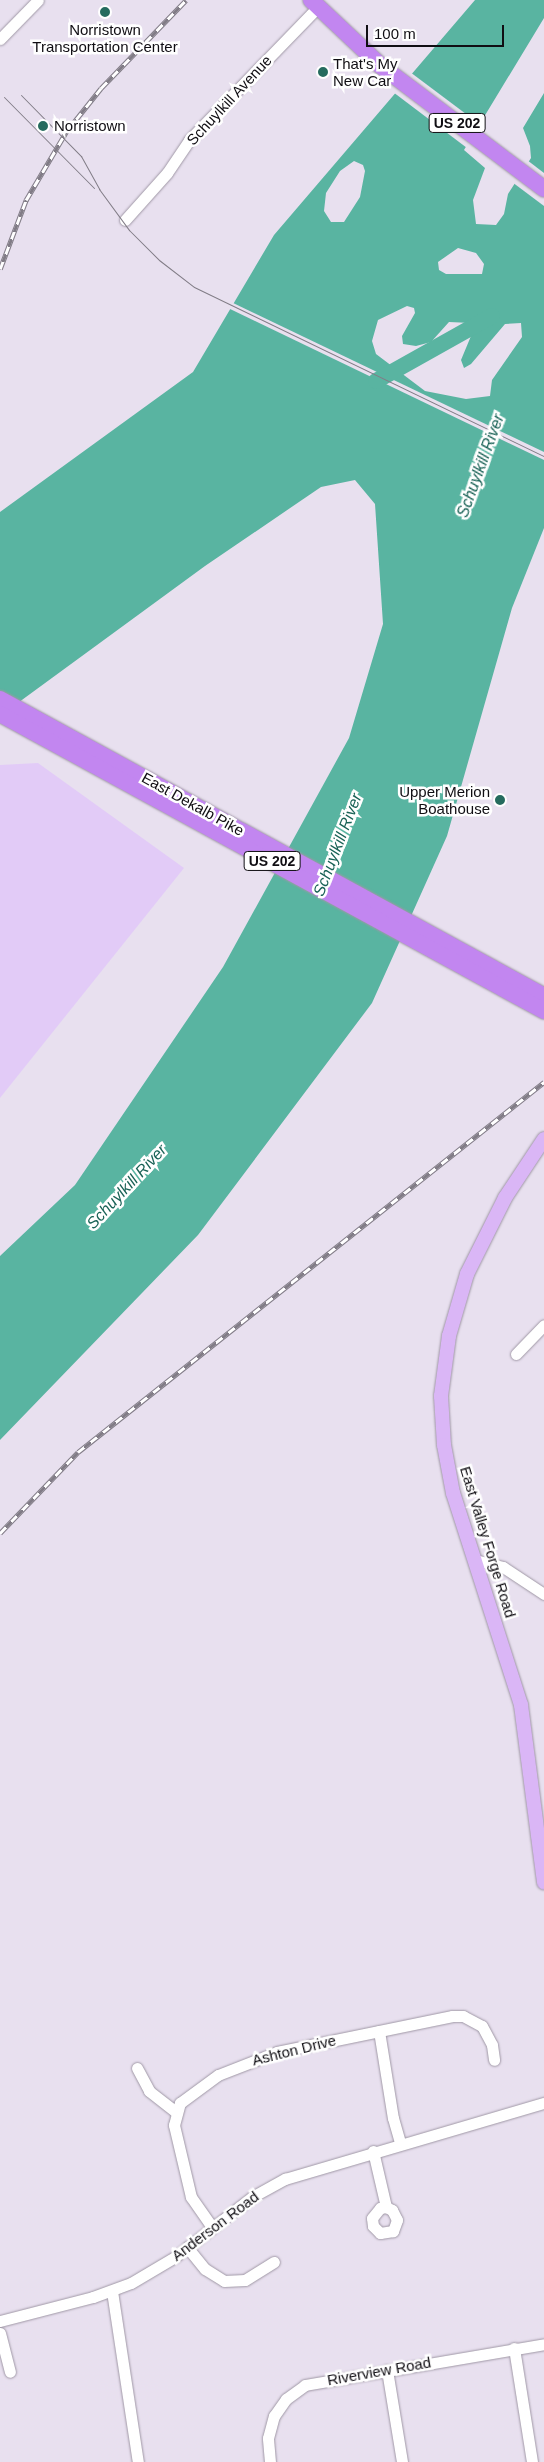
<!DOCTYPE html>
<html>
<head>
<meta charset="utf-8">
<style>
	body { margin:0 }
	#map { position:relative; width:544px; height:2462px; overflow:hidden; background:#e8e0ef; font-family:Arial,sans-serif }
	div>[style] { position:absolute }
	.green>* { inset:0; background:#e2cbf7 }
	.water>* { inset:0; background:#59b4a1 }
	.pier>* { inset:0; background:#e8e0ef }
	.river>* { height:16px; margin:-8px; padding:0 8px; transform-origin:8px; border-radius:8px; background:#59b4a1 }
	.roads { filter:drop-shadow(0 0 1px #a098a6) drop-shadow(0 0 1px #a098a6) }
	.minor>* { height:11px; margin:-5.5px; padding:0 5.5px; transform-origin:5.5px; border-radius:5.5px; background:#fff }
	.major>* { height:14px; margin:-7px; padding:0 7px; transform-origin:7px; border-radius:7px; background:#dab6f6 }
	.highway>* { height:16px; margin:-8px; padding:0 8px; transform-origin:8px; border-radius:8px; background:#c286f0 }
	.tram>* { height:1px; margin:-0.5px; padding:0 0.5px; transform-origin:0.5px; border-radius:0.5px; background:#817c86 }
	.rail>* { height:4.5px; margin-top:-2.25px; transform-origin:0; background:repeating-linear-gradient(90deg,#fff 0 8px,#817c86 0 16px); box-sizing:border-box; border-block:1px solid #817c86 }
	.dots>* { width:14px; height:14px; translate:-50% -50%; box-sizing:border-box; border:2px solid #fff; border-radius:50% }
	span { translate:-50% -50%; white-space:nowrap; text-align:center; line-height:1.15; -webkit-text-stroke:5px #fff; paint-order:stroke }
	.shield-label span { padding:1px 4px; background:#fff; border:1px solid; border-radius:4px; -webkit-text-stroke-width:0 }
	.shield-label { font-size:14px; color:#100e13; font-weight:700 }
	.poi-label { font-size:15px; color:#100e13 }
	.left { translate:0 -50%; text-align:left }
	.right { translate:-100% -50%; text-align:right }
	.street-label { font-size:15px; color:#100e13 }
	.water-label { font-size:16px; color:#196256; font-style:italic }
	.scale { position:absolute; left:366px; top:25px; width:138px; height:22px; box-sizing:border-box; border:2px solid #100e13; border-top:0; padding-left:6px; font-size:15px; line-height:18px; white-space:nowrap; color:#100e13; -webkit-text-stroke:4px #fff; paint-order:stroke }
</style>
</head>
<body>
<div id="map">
	<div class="green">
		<div style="clip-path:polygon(38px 763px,184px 868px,0 1098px,0 765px)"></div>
	</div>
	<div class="water">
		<div style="clip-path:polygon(evenodd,475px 0,544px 0,544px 18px,464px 150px,485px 168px,473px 200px,476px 224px,496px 225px,504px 214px,508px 194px,531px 158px,530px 146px,523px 128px,544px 93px,544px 528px,512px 608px,447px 836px,372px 1003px,198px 1235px,0 1440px,0 1256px,75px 1185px,223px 967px,349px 738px,383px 624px,375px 504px,355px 480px,321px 487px,205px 566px,0 716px,0 512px,193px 372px,274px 235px,475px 0,354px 161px,363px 165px,365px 171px,360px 197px,344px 222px,331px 222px,324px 211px,326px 193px,340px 171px,354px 161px,475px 0,458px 248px,476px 253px,484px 264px,482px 274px,446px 274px,439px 270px,438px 262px,458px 248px,475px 0,407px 306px,414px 308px,415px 313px,402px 336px,403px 344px,416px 346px,431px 342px,449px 322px,471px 323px,471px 336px,461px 360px,464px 368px,471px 364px,505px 324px,521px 323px,522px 337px,492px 380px,490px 396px,466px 399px,425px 391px,376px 354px,372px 341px,378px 320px,407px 306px)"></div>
	</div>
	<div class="pier">
		<div style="clip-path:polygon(410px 72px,482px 126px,467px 148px,393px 92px)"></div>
		<div style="clip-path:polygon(527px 160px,544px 173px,544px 206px,512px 182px)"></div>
		<div style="clip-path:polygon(231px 302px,544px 452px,544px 460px,228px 308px)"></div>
	</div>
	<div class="river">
		<div style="left:376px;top:381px;width:133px;rotate:-29.3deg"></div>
	</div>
	<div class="roads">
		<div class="minor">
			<div style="left:0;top:39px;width:54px;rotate:-45.7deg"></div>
			<div style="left:125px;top:220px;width:63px;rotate:-48.2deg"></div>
			<div style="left:167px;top:173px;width:40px;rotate:-56deg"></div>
			<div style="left:189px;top:140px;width:185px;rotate:-45.9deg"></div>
			<div style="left:516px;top:1354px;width:40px;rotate:-46deg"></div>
			<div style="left:475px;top:1560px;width:29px;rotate:14deg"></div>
			<div style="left:503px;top:1567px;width:49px;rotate:33.4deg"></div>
			<div style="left:379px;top:2031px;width:88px;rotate:80.9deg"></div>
			<div style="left:393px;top:2118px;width:26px;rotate:74deg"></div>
			<div style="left:137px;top:2068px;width:26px;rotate:62deg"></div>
			<div style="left:149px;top:2091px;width:34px;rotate:38deg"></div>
			<div style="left:373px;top:2151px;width:57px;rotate:76.9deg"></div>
			<div style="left:386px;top:2207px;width:7px;rotate:27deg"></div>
			<div style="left:392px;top:2210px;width:11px;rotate:63deg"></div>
			<div style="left:397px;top:2220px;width:12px;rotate:110deg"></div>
			<div style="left:393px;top:2231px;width:13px;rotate:171deg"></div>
			<div style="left:380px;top:2233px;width:10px;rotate:-135deg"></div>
			<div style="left:373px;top:2226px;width:8px;rotate:-97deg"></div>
			<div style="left:372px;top:2218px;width:13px;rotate:-51deg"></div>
			<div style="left:380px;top:2208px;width:6px;rotate:-9deg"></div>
			<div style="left:212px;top:2227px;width:37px;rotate:-125deg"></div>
			<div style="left:191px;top:2197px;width:74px;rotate:-103.3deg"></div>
			<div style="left:174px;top:2125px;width:23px;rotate:-75deg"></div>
			<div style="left:180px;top:2103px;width:47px;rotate:-36.4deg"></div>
			<div style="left:218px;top:2075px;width:63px;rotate:-21.3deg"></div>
			<div style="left:277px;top:2052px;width:179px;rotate:-11.6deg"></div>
			<div style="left:452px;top:2016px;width:11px"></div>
			<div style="left:463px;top:2016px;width:21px;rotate:28deg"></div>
			<div style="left:482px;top:2026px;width:21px;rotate:62deg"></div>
			<div style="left:492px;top:2045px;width:15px;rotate:82deg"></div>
			<div style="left:187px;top:2247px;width:28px;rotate:51deg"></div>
			<div style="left:205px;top:2269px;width:22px;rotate:32deg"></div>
			<div style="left:224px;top:2281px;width:21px;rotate:-3deg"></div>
			<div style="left:245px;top:2280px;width:34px;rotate:-32deg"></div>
			<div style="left:112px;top:2291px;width:173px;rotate:81.4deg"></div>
			<div style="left:0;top:2321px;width:96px;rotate:-14.5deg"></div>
			<div style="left:93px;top:2297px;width:40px;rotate:-20.2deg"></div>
			<div style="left:131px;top:2283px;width:51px;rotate:-30.6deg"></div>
			<div style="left:175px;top:2257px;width:98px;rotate:-37.9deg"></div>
			<div style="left:252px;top:2197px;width:38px;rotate:-29deg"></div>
			<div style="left:285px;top:2179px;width:270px;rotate:-16.4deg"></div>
			<div style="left:0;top:2333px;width:40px;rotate:75.6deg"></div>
			<div style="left:514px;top:2348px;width:115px;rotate:81deg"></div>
			<div style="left:387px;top:2370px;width:93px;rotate:80.7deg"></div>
			<div style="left:270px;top:2462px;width:24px;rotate:-95deg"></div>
			<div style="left:268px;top:2438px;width:23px;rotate:-75deg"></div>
			<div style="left:274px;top:2416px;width:21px;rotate:-55deg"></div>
			<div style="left:286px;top:2399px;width:24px;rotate:-36deg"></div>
			<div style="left:305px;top:2385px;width:242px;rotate:-9.7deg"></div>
		</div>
		<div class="major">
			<div style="left:544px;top:1139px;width:71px;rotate:123.5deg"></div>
			<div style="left:505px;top:1198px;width:85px;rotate:116.6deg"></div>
			<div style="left:467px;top:1274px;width:65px;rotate:106.2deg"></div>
			<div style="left:449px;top:1336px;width:61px;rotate:97.6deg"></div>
			<div style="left:441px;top:1396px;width:49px;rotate:86.5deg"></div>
			<div style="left:444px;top:1445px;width:49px;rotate:79.4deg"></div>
			<div style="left:453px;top:1493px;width:223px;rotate:72.2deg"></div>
			<div style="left:521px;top:1705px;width:179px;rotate:82.6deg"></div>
		</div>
		<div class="highway">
			<div style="left:311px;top:0;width:96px;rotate:43.3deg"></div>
			<div style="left:381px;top:66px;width:204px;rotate:37deg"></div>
			<div style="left:0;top:699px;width:620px;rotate:28.63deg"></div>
			<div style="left:0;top:714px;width:620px;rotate:28.63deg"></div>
		</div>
	</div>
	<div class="tram">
		<div style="left:21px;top:95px;width:86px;rotate:45.5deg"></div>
		<div style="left:81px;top:156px;width:38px;rotate:61deg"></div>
		<div style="left:99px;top:189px;width:51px;rotate:53.8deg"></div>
		<div style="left:129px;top:230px;width:42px;rotate:45deg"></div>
		<div style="left:159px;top:260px;width:44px;rotate:37.6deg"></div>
		<div style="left:194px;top:287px;width:389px;rotate:25.8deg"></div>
		<div style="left:4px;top:97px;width:128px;rotate:45.3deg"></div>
	</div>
	<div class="rail">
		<div style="left:0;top:269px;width:74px;rotate:-69.4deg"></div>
		<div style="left:26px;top:200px;width:79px;rotate:-59.5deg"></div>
		<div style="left:66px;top:132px;width:56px;rotate:-51.5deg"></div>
		<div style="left:101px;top:88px;width:122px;rotate:-46deg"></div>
		<div style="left:0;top:1533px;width:112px;rotate:-46.1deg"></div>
		<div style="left:78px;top:1452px;width:595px;rotate:-38.45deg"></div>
	</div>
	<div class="dots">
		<div style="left:105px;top:12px;background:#256b5e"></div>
		<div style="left:323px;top:72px;background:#256b5e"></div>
		<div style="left:43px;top:126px;background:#256b5e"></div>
		<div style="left:500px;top:800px;background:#256b5e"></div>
	</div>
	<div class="shield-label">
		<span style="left:457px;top:123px">US 202</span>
		<span style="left:272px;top:861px">US 202</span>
	</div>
	<div class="poi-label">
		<span style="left:105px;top:38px">Norristown<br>Transportation Center</span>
		<span class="left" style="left:333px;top:72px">That's My<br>New Car</span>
		<span class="left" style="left:54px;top:126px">Norristown</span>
		<span class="right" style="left:490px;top:800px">Upper Merion<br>Boathouse</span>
	</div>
	<div class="street-label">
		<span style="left:229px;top:100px;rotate:-47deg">Schuylkill Avenue</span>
		<span style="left:193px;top:804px;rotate:29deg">East Dekalb Pike</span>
		<span style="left:488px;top:1542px;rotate:73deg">East Valley Forge Road</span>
		<span style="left:294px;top:2050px;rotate:-14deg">Ashton Drive</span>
		<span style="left:215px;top:2226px;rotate:-37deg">Anderson Road</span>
		<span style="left:379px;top:2371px;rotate:-10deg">Riverview Road</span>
	</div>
	<div class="water-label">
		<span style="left:481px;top:466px;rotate:-70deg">Schuylkill River</span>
		<span style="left:338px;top:845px;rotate:-69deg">Schuylkill River</span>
		<span style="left:127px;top:1187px;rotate:-47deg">Schuylkill River</span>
	</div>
	<div class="scale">100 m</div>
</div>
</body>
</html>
